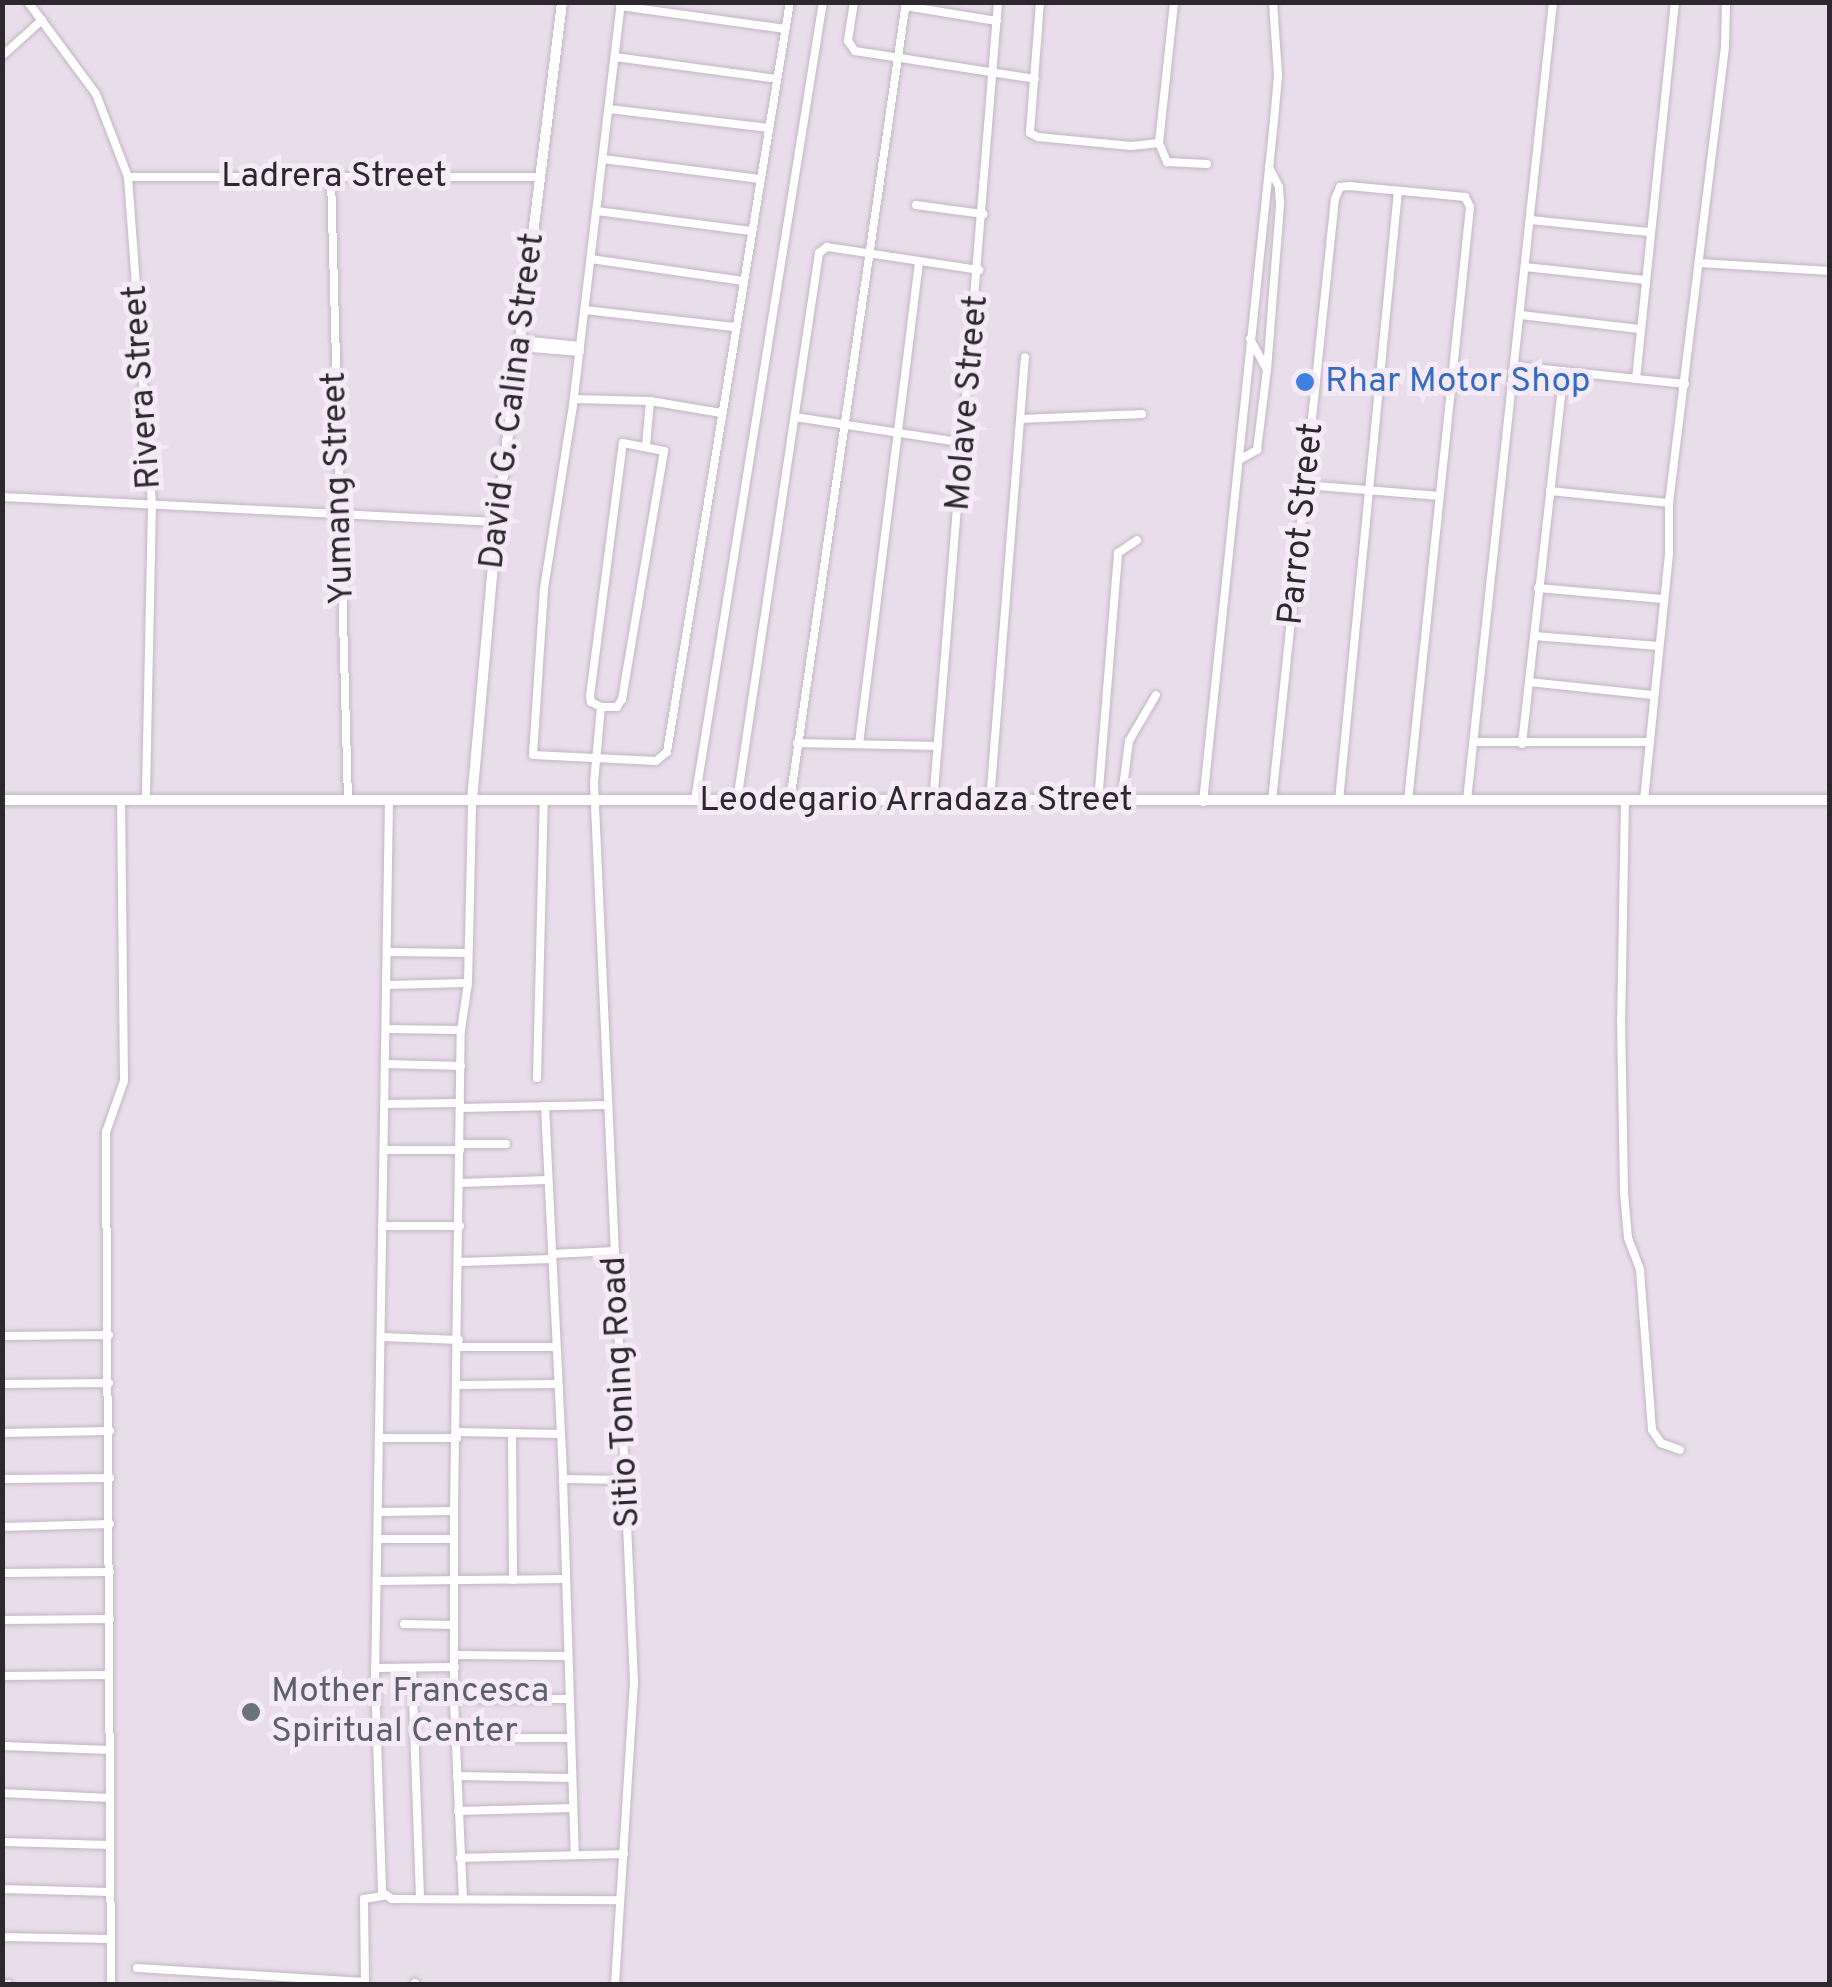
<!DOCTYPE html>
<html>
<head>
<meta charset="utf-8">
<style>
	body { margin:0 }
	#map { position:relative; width:1832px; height:1987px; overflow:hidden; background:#e9ddeb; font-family:Overpass,sans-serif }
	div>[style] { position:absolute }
	.roads { filter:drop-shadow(0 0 2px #c2b6c3) drop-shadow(0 0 2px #c2b6c3) }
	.minor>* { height:8px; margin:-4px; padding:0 4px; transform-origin:4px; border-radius:4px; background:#fff }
	.tertiary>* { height:10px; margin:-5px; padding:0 5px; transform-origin:5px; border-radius:5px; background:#fff }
	.dots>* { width:28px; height:28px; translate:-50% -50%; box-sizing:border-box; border:5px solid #f6eaf8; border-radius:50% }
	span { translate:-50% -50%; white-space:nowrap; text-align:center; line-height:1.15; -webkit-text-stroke:10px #f6eaf8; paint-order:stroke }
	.street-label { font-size:35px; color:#2c282d }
	.shop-label { font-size:35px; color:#366cbe }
	.left { translate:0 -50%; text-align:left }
	.worship-label { font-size:35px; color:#5b616d }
	.frame { position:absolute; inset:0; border:5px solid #2c282d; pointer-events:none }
</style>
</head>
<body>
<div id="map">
	<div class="roads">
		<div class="minor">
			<div style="left:28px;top:2px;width:114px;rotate:53.5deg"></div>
			<div style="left:96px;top:94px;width:89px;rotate:68.9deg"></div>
			<div style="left:128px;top:177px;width:329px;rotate:85.8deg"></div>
			<div style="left:152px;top:505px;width:295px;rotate:91.2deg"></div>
			<div style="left:621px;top:2px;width:400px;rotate:96.8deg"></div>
			<div style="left:574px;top:399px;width:192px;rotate:99deg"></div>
			<div style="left:544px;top:589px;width:166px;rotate:93.8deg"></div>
			<div style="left:533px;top:755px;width:123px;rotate:2.8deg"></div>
			<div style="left:656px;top:761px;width:14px;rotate:-39deg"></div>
			<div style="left:667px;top:752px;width:760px;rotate:-80.69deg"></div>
			<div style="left:854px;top:2px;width:39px;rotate:99deg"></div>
			<div style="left:848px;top:41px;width:12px;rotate:55deg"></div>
			<div style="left:855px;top:51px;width:182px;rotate:8.8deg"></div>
			<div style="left:1040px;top:2px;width:131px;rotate:94.4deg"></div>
			<div style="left:1030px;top:133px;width:9px;rotate:27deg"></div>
			<div style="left:1038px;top:137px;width:93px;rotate:5.5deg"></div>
			<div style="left:1131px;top:146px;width:28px;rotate:-6deg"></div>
			<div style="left:1159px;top:143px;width:142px;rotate:-83.9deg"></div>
			<div style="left:620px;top:6px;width:167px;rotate:7.9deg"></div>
			<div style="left:905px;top:6px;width:93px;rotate:9.3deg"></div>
			<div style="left:2px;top:56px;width:54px;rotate:-42deg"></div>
			<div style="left:615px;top:57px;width:163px;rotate:7.7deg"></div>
			<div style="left:609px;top:109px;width:161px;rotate:6.8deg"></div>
			<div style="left:1159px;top:143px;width:21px;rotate:67deg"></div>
			<div style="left:1167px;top:162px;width:40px;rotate:2.9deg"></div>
			<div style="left:603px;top:159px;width:158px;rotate:7.3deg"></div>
			<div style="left:128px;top:177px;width:412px"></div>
			<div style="left:331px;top:177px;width:623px;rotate:88.44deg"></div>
			<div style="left:916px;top:205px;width:68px;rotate:7.7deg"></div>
			<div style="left:597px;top:211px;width:155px;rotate:7.4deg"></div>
			<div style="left:1530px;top:220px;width:120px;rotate:5.8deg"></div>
			<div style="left:591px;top:259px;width:154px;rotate:8.2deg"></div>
			<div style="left:1700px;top:263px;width:130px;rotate:3.5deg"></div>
			<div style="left:1525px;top:267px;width:121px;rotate:6.2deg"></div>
			<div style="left:585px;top:310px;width:150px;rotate:6.5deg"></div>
			<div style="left:1521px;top:315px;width:119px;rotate:6.8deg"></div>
			<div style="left:1250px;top:339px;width:35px;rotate:61deg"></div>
			<div style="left:521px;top:340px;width:59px;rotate:5.8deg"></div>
			<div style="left:520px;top:347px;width:60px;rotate:4.8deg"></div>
			<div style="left:1514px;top:366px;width:172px;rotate:6deg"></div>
			<div style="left:1636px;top:379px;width:379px;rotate:-84.1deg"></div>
			<div style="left:574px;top:399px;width:76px;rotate:1.5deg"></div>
			<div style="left:650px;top:401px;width:72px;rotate:9.6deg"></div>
			<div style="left:795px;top:417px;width:171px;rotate:8.7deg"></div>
			<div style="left:1020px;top:419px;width:122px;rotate:-2.3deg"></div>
			<div style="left:623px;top:443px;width:42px;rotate:11deg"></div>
			<div style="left:664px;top:451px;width:252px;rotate:99.6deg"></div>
			<div style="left:622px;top:699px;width:9px;rotate:122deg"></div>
			<div style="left:617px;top:707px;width:16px;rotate:180deg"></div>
			<div style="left:601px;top:707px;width:11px;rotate:-153deg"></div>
			<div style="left:591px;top:702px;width:6px;rotate:-99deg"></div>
			<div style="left:590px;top:696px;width:255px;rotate:-82.6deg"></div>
			<div style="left:646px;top:446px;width:45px;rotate:-84.9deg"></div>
			<div style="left:1239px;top:460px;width:21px;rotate:-29deg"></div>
			<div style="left:1257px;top:450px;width:81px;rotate:-82.9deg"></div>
			<div style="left:1267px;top:370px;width:168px;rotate:-85.5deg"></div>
			<div style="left:1280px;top:203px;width:16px;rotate:-94deg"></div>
			<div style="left:1279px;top:187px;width:22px;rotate:-117deg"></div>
			<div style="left:1305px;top:485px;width:135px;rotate:4.7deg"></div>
			<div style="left:1550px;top:491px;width:120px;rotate:5.8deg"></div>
			<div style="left:2px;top:497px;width:496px;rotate:2.9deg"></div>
			<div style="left:1538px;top:588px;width:125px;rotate:5deg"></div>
			<div style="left:1534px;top:636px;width:125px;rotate:4.6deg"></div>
			<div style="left:1529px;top:682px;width:124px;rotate:6deg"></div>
			<div style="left:601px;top:707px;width:76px;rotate:95.3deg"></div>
			<div style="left:594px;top:783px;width:900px;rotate:87.45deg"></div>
			<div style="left:634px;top:1682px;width:303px;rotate:93.6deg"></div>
			<div style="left:1476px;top:742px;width:172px"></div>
			<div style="left:797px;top:743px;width:141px;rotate:1.2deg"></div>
			<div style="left:859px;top:744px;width:486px;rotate:-82.9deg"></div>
			<div style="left:1522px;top:744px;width:375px;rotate:-83.6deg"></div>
			<div style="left:389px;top:800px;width:879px;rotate:90.91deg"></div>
			<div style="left:375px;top:1679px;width:213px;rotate:88.1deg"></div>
			<div style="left:382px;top:1892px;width:12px;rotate:35deg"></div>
			<div style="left:392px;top:1899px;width:227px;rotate:0.3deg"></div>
			<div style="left:695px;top:800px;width:808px;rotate:-80.89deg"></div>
			<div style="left:1467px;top:800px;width:803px;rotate:-83.85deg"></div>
			<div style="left:1625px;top:800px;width:219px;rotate:91deg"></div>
			<div style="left:1621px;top:1019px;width:173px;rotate:89deg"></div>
			<div style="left:1624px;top:1192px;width:46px;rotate:85deg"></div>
			<div style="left:1628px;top:1238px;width:34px;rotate:69deg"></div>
			<div style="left:1640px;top:1270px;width:160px;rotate:85.7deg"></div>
			<div style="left:1652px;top:1430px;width:16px;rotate:55deg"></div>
			<div style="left:1661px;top:1443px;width:20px;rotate:20deg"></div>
			<div style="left:1644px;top:800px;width:249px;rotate:-84.2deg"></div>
			<div style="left:1669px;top:552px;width:49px;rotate:-90deg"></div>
			<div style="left:1669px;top:503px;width:460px;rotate:-83deg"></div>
			<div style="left:1725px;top:46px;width:44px;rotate:-88.7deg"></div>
			<div style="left:737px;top:801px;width:554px;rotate:-81.49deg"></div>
			<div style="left:819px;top:253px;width:10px;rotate:-37deg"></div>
			<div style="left:827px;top:247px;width:154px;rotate:8.6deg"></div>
			<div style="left:790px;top:801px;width:807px;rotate:-81.74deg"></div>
			<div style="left:990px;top:801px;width:445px;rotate:-85.5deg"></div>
			<div style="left:1272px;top:801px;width:605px;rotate:-84.03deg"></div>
			<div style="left:1335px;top:199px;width:13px;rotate:-67deg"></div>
			<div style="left:1340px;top:187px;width:9px;rotate:-6deg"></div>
			<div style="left:1349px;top:186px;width:117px;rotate:5.4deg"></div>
			<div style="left:1465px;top:197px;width:11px;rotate:63deg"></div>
			<div style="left:1470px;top:207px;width:597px;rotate:95.96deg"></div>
			<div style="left:1339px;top:801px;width:613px;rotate:-84.48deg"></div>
			<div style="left:1098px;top:802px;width:250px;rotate:-85.4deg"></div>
			<div style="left:1118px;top:553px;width:23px;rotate:-34deg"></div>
			<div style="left:1121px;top:802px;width:62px;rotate:-82.5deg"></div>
			<div style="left:1129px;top:741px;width:53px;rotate:-59.6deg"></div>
			<div style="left:1203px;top:802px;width:685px;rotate:-84.05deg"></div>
			<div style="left:1274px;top:121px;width:46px;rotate:-85deg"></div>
			<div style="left:1278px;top:75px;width:73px;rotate:-93.9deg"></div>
			<div style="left:933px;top:803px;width:804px;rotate:-85.36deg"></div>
			<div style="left:387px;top:952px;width:81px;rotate:0.7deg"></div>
			<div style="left:387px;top:985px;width:81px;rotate:-1.4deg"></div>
			<div style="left:386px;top:1029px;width:75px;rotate:0.8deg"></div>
			<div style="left:386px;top:1064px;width:75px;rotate:1.5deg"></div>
			<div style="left:537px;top:1078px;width:278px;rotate:-88.6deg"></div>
			<div style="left:385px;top:1104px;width:75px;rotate:-0.8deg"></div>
			<div style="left:545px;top:1106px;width:373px;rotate:87.2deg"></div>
			<div style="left:563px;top:1479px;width:375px;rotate:88.2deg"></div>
			<div style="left:460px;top:1108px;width:148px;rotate:-1.2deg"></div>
			<div style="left:460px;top:1144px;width:46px"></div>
			<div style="left:384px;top:1150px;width:76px"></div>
			<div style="left:460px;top:1183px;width:88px;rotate:-2deg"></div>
			<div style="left:382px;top:1226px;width:78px"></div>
			<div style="left:552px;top:1254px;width:63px;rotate:-2.7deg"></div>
			<div style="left:460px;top:1262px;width:92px;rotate:-1.9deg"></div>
			<div style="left:2px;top:1336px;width:107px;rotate:-0.5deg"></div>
			<div style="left:382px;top:1337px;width:77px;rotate:2.2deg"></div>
			<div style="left:459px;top:1347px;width:97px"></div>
			<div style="left:2px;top:1384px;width:107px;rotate:-0.5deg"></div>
			<div style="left:459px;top:1385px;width:99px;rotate:-0.6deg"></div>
			<div style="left:457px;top:1432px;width:104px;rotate:1.1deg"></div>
			<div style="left:2px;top:1433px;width:108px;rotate:-1.1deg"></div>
			<div style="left:512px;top:1434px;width:146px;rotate:89.6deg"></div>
			<div style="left:380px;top:1438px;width:77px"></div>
			<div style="left:2px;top:1479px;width:108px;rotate:-0.5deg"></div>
			<div style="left:563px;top:1479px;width:62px;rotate:0.9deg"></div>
			<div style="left:379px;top:1512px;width:75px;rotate:-0.8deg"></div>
			<div style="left:2px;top:1527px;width:108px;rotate:-1.6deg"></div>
			<div style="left:378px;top:1539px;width:76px"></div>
			<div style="left:2px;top:1573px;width:108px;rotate:-0.5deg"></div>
			<div style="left:377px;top:1581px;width:187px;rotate:-0.6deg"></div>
			<div style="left:2px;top:1620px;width:108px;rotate:-0.5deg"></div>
			<div style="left:404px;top:1624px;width:50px;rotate:1.1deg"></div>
			<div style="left:455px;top:1655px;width:113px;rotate:0.5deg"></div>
			<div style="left:375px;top:1668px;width:80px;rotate:-0.7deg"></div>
			<div style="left:412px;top:1668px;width:231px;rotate:88deg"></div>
			<div style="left:2px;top:1676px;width:107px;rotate:-0.5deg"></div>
			<div style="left:454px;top:1699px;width:115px"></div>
			<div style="left:456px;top:1738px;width:114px"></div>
			<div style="left:2px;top:1746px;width:108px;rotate:2.1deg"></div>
			<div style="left:457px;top:1776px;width:115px;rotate:1deg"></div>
			<div style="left:2px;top:1793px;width:108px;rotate:2.7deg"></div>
			<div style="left:458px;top:1811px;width:115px;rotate:-1.5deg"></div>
			<div style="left:2px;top:1842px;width:108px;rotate:1.6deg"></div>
			<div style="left:460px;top:1858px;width:164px;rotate:-1.4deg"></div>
			<div style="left:2px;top:1889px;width:108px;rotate:1.6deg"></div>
			<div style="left:463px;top:1899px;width:200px;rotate:-92.6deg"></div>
			<div style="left:454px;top:1699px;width:188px;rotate:-90deg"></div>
			<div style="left:454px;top:1511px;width:481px;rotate:-89.2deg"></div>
			<div style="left:461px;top:1030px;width:48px;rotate:-81.5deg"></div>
			<div style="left:468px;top:983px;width:183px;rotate:-88.7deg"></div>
			<div style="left:2px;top:1937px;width:108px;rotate:1.1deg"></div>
			<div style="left:137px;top:1968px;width:228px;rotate:3.5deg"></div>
			<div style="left:365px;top:1982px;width:83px;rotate:-90.7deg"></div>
			<div style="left:364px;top:1899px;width:20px;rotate:-9deg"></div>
			<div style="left:2px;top:1984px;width:6px"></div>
			<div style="left:111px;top:1984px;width:852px;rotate:-90.34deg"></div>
			<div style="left:106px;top:1132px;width:54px;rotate:-70.6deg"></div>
			<div style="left:124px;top:1081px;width:281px;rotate:-90.6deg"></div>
			<div style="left:415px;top:1984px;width:1px;rotate:-90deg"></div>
		</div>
		<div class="tertiary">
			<div style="left:2px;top:800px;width:1828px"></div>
			<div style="left:472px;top:800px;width:279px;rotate:-84.9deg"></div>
			<div style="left:497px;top:522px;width:524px;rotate:-82.87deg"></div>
		</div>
	</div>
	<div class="dots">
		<div style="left:1305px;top:382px;background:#3f7fe0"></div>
		<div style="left:251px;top:1712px;background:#6b7280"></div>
	</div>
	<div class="street-label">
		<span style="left:334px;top:177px">Ladrera Street</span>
		<span style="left:143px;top:387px;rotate:-94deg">Rivera Street</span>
		<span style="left:513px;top:401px;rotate:-83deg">David G. Calina Street</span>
		<span style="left:968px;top:403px;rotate:-85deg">Molave Street</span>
		<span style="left:339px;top:488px;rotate:-92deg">Yumang Street</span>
		<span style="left:1302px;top:524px;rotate:-84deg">Parrot Street</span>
		<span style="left:916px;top:801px">Leodegario Arradaza Street</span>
		<span style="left:622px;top:1392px;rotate:-93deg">Sitio Toning Road</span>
	</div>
	<div class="shop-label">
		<span class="left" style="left:1325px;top:382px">Rhar Motor Shop</span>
	</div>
	<div class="worship-label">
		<span class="left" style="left:271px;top:1712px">Mother Francesca<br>Spiritual Center</span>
	</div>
	<div class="frame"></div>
</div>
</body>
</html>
